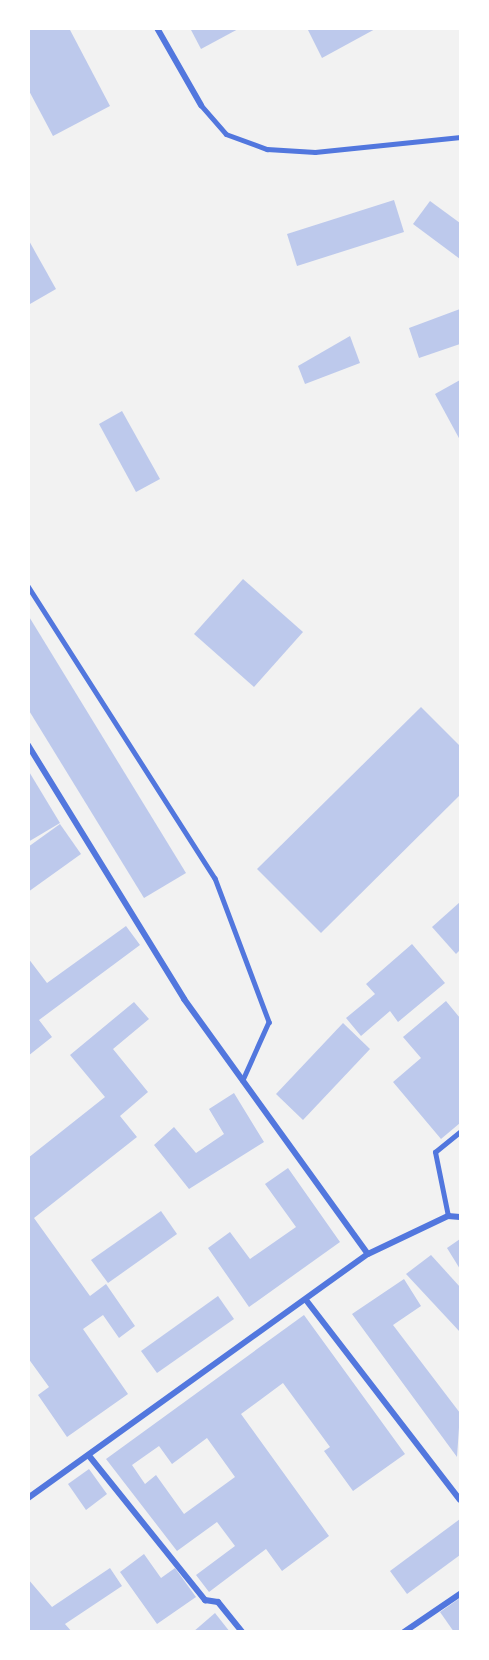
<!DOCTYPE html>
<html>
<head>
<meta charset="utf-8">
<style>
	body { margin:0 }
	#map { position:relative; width:489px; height:1660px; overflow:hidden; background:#f2f2f2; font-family:Montserrat,sans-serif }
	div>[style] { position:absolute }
	.building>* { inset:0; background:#bdc9ec }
	.service>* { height:4.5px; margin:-2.25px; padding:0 2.25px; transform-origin:2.25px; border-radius:2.25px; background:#5277de }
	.minor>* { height:6px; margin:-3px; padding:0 3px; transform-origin:3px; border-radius:3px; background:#5277de }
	span { translate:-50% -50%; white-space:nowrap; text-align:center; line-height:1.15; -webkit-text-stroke:4.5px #fff; paint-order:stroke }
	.frame { position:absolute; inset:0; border:30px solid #fff; pointer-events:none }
</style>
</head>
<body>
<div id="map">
	<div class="building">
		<div style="clip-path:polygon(28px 28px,69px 28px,110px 106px,53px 136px,28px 89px)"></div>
		<div style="clip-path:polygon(190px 28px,240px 28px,201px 49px)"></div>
		<div style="clip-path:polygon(307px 28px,377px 28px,322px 58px)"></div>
		<div style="clip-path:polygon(394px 200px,404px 232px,297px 266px,287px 234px)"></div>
		<div style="clip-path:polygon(430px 201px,460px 223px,460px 259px,413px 224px)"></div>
		<div style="clip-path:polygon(28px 239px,56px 289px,30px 304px,28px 302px)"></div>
		<div style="clip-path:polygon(460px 309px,460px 344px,419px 358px,409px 328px)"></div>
		<div style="clip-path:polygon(350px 336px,360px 363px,305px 384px,298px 366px)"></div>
		<div style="clip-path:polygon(460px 380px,460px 440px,435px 394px)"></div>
		<div style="clip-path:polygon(122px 411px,160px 479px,136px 492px,99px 424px)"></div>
		<div style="clip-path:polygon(243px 579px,303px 632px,254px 687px,194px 634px)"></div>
		<div style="clip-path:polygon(28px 615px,186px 873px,144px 898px,28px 709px)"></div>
		<div style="clip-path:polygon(421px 707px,460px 746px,460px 795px,321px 933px,257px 869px)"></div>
		<div style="clip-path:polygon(28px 770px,60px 823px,28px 842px)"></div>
		<div style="clip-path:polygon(60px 824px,81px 854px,28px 892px,28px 847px)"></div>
		<div style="clip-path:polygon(460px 902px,460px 950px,456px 954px,432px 927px)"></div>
		<div style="clip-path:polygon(126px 926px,140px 945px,39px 1020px,52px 1037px,28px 1056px,28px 958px,47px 983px)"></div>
		<div style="clip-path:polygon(412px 944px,445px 983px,398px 1022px,390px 1011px,361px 1036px,346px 1018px,375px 994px,366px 984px)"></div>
		<div style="clip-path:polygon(446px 1001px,460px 1018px,460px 1123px,441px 1139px,393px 1082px,421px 1058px,403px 1037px)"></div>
		<div style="clip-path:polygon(134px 1002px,149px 1019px,113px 1049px,148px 1092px,120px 1116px,137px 1137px,34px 1218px,90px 1296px,106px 1284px,135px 1326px,119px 1338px,103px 1315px,83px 1329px,128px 1394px,67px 1437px,38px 1395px,49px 1387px,28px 1358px,28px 1158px,105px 1097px,70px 1055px)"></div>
		<div style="clip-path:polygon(343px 1023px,370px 1049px,303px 1120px,276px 1094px)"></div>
		<div style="clip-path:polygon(234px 1093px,264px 1142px,189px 1189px,154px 1145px,174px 1127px,196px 1153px,224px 1134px,209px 1109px)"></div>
		<div style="clip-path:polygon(288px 1168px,340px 1242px,249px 1307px,208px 1248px,230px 1232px,250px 1259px,296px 1227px,265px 1184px)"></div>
		<div style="clip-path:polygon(161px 1211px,177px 1234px,108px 1283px,91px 1260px)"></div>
		<div style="clip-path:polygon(460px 1239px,460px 1269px,447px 1248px)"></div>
		<div style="clip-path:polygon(431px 1255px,460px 1287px,460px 1332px,406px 1274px)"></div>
		<div style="clip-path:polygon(404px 1279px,421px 1306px,393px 1325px,460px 1413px,457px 1457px,352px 1314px)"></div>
		<div style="clip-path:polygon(218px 1296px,234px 1319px,157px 1373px,141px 1351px)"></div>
		<div style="clip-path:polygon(evenodd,304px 1315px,405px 1454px,353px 1491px,324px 1451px,330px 1447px,283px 1383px,241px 1414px,329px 1536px,282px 1571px,266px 1549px,209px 1592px,196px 1575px,235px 1546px,217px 1522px,177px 1551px,106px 1459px,304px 1315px,207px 1438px,235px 1477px,184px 1514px,156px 1475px,145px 1484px,132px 1465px,159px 1446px,172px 1464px,207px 1438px)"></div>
		<div style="clip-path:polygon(89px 1469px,107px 1494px,86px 1510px,68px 1484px)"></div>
		<div style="clip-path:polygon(460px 1519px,460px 1555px,407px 1594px,390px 1571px)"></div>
		<div style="clip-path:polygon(144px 1554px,161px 1578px,175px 1568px,196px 1597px,157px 1624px,120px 1572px)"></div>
		<div style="clip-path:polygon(110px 1568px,122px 1586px,65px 1624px,72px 1632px,28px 1632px,28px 1579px,52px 1607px)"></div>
		<div style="clip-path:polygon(460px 1598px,460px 1630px,454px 1632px,440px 1612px)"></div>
		<div style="clip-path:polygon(215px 1613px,230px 1632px,193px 1632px)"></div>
	</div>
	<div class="service">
		<div style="left:201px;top:105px;width:38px;rotate:49deg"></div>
		<div style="left:226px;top:134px;width:44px;rotate:20.1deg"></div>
		<div style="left:267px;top:149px;width:48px;rotate:3.6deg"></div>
		<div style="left:315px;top:152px;width:146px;rotate:-5.9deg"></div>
		<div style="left:28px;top:586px;width:347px;rotate:57.4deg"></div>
		<div style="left:215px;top:878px;width:154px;rotate:69.4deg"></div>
		<div style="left:269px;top:1022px;width:64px;rotate:114.1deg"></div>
		<div style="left:448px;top:1216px;width:65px;rotate:-101.5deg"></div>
		<div style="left:435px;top:1152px;width:32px;rotate:-39deg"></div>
	</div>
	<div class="minor">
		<div style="left:157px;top:28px;width:89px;rotate:60.3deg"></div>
		<div style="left:28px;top:745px;width:298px;rotate:58.4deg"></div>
		<div style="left:184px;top:999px;width:314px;rotate:54.2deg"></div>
		<div style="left:306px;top:1300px;width:252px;rotate:52.4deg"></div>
		<div style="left:90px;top:1457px;width:184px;rotate:51.2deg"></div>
		<div style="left:205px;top:1600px;width:13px;rotate:9deg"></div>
		<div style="left:218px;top:1602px;width:38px;rotate:51deg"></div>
		<div style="left:28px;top:1498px;width:418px;rotate:-35.7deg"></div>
		<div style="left:368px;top:1254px;width:89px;rotate:-25.4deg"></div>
		<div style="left:448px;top:1216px;width:12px;rotate:5deg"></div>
		<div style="left:404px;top:1632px;width:68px;rotate:-34.2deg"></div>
	</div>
	<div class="frame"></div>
</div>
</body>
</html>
